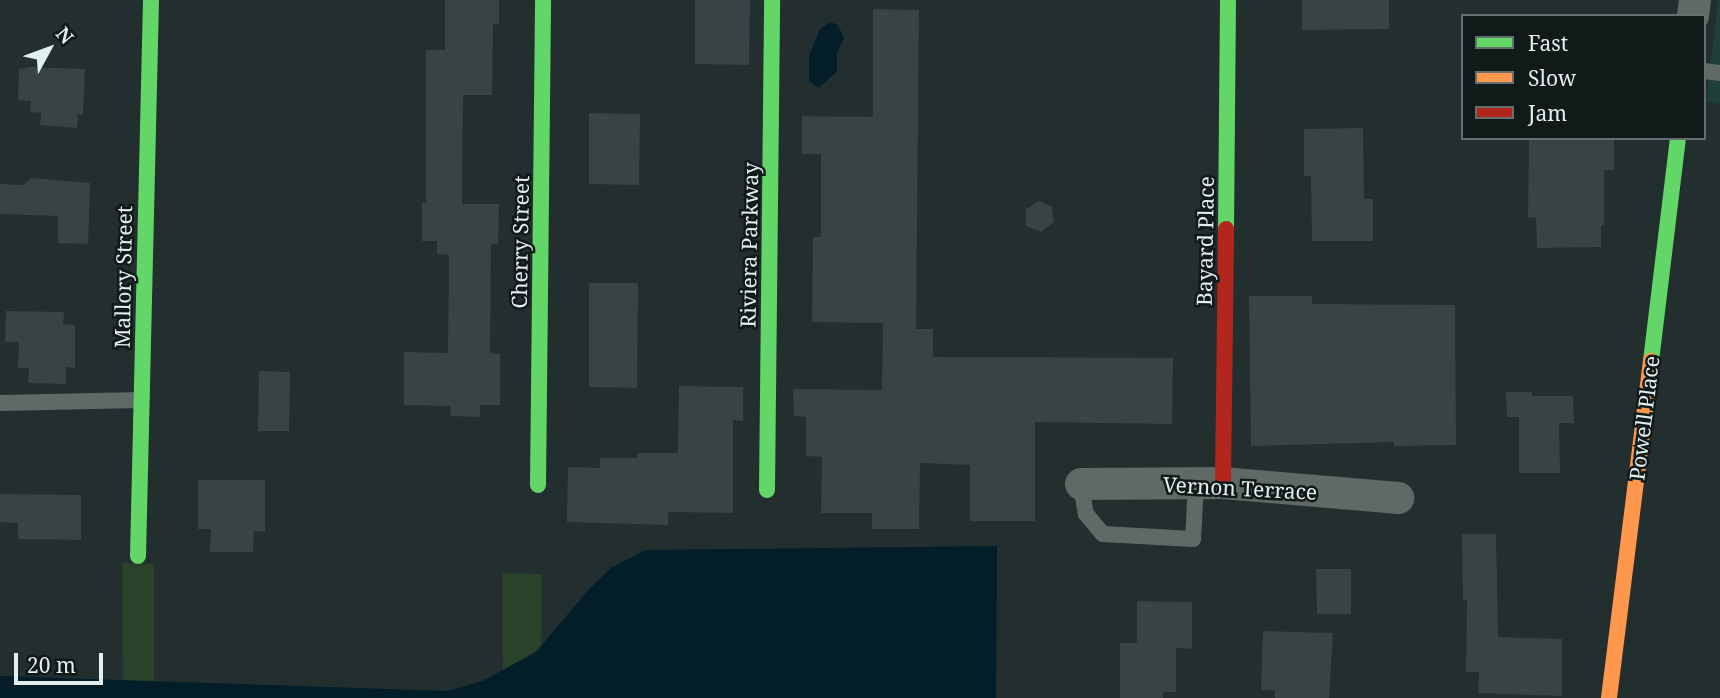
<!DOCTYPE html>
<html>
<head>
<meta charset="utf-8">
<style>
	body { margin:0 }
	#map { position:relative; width:1720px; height:698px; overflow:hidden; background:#222f2e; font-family:"Noto Serif",serif }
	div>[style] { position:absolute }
	.built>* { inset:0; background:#1e3f3a }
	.green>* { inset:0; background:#2a412a }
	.water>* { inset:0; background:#031e29 }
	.building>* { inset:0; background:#384343 }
	.lane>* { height:16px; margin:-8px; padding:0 8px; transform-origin:8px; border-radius:8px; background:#5f6965 }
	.street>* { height:32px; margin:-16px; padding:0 16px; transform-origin:16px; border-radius:16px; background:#5f6965 }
	.fast>* { height:16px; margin:-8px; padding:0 8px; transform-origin:8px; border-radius:8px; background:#63d668 }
	.slow>* { height:16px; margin:-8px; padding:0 8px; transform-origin:8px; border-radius:8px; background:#ff974d }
	.jam>* { height:16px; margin:-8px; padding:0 8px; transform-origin:8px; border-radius:8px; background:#b3261e }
	span { translate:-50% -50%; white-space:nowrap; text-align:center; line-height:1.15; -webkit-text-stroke:5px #0f1a19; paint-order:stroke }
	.street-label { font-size:21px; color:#e1f0ee }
	.legend { position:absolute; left:1461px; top:14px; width:245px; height:126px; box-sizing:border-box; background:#0f1a19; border:2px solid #63706e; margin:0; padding:9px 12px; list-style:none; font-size:21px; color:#e1f0ee }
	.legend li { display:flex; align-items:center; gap:14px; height:35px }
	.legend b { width:35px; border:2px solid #63706e }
	.north { position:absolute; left:14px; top:14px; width:70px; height:70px; -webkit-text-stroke:5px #0f1a19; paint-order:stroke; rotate:49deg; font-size:19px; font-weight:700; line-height:28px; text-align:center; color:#e1f0ee }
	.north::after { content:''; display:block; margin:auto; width:24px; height:32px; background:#e1f0ee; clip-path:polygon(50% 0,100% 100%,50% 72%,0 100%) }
	.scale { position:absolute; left:14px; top:653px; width:89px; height:32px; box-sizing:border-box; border:4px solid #e1f0ee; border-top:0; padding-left:9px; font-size:21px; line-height:24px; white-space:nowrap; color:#e1f0ee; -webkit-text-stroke:5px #0f1a19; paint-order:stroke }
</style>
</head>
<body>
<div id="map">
	<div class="built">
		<div style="clip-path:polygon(1718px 0,1720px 0,1720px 104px,1706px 102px)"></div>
	</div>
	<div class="green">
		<div style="clip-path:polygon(122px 563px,154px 564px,154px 682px,123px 681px)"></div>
		<div style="clip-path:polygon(502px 573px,542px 574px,541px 647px,503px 671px)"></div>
	</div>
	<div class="water">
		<div style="clip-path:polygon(830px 22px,838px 25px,844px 38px,837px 52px,837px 71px,819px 88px,809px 81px,809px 56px,820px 29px)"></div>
		<div style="clip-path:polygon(997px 546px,996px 698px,0 698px,0 676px,448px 691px,482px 681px,535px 653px,589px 589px,611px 568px,646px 550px)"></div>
	</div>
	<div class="building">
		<div style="clip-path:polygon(445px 0,499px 0,499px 24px,493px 24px,492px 95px,463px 95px,462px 204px,499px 204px,498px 244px,491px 244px,490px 353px,500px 354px,500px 405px,480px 405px,480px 417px,450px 416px,451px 406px,404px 405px,404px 352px,448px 353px,449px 255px,437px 254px,437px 241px,422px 241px,422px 203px,426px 203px,426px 50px,445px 50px)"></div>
		<div style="clip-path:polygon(695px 0,750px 0,749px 65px,695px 64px)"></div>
		<div style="clip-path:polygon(1302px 0,1389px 0,1389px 29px,1302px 30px)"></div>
		<div style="clip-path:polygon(873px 9px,919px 10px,916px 329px,933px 329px,933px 357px,1173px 358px,1172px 424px,1035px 422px,1035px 521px,970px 521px,970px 465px,920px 463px,919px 529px,872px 529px,872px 513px,821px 513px,822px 457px,806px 456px,806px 417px,794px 416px,793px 389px,882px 390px,883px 323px,812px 322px,813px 237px,821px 237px,821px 154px,802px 154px,802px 116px,873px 117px)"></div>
		<div style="clip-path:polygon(30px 67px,85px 69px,83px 115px,78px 114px,77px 128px,40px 125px,41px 113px,30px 112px,31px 101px,18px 100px,19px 69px)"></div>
		<div style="clip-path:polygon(589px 113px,640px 114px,639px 185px,589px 184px)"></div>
		<div style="clip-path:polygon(1363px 128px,1364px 199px,1373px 199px,1373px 241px,1312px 241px,1311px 176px,1304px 176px,1304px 129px)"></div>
		<div style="clip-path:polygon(1529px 138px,1614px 138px,1614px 170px,1604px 170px,1604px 225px,1601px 225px,1601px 247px,1537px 248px,1536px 217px,1528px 218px)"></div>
		<div style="clip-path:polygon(32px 178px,90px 183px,88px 244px,58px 243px,58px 216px,0 214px,0 184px,23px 185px)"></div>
		<div style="clip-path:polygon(1039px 201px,1052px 207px,1054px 222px,1041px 232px,1026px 226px,1026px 209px)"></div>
		<div style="clip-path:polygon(589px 283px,638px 283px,637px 388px,589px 387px)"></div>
		<div style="clip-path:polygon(1249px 296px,1312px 296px,1312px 304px,1455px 305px,1456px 445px,1394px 446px,1394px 442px,1251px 446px)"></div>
		<div style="clip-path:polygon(6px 311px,64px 312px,63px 324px,75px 325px,75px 368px,66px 367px,66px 384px,28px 383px,29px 368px,18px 368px,19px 342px,5px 342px)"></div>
		<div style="clip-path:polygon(259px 371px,290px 372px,289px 431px,258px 431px)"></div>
		<div style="clip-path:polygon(679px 386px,743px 387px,743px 421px,733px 420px,733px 513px,668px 512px,668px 525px,567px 522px,568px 467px,600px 468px,600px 458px,637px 458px,638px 453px,678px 453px)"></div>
		<div style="clip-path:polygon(1506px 392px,1532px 392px,1532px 396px,1573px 396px,1574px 423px,1559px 423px,1560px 473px,1519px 473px,1519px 417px,1507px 417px)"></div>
		<div style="clip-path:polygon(198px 480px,265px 480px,265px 532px,254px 531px,253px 552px,210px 552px,211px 529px,198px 529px)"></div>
		<div style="clip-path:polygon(0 494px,81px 495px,81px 540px,18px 539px,18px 523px,0 522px)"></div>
		<div style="clip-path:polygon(1462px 534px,1496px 534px,1498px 637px,1562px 639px,1562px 696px,1478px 693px,1479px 672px,1466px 672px,1467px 600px,1463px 600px)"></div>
		<div style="clip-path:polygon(1316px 569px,1351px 569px,1351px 614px,1317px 614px)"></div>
		<div style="clip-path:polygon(1137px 601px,1192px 602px,1192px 649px,1176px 648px,1176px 692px,1163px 692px,1163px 698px,1120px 698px,1120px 643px,1137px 643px)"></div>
		<div style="clip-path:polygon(1263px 631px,1333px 633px,1329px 698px,1275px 698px,1275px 690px,1261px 690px)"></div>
	</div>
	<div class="lane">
		<div style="left:1704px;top:71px;width:16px;rotate:7deg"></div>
		<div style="left:0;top:403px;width:141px;rotate:-1.2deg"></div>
		<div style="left:1081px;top:484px;width:30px;rotate:81deg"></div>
		<div style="left:1086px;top:514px;width:26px;rotate:50deg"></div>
		<div style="left:1103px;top:534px;width:90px;rotate:3.2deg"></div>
		<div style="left:1193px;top:539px;width:56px;rotate:-86.9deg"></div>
	</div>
	<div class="street">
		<div style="left:1693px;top:16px;width:16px;rotate:-83deg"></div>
		<div style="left:1081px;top:484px;width:142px;rotate:-0.4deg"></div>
		<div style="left:1223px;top:483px;width:176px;rotate:4.9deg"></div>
	</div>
	<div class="fast">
		<div style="left:1226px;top:229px;width:229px;rotate:-89.5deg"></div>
		<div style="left:1651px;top:361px;width:225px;rotate:-83.1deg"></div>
		<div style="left:538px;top:485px;width:485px;rotate:-89.4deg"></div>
		<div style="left:767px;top:490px;width:490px;rotate:-89.4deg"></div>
		<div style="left:138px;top:556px;width:556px;rotate:-88.66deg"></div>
	</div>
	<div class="slow">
		<div style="left:1609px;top:698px;width:340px;rotate:-82.9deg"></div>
	</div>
	<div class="jam">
		<div style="left:1223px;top:483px;width:254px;rotate:-89.3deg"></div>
	</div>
	<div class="street-label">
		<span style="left:1205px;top:241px;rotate:-89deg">Bayard Place</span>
		<span style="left:520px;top:242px;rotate:-89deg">Cherry Street</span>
		<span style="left:749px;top:245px;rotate:-89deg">Riviera Parkway</span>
		<span style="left:123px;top:277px;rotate:-89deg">Mallory Street</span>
		<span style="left:1644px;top:418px;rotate:-83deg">Powell Place</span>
		<span style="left:1240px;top:488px;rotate:3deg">Vernon Terrace</span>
	</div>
	<ul class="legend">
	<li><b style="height:9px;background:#63d668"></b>Fast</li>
	<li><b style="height:9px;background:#ff974d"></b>Slow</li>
	<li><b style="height:9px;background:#b3261e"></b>Jam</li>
	</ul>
	<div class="north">N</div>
	<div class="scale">20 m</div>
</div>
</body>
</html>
